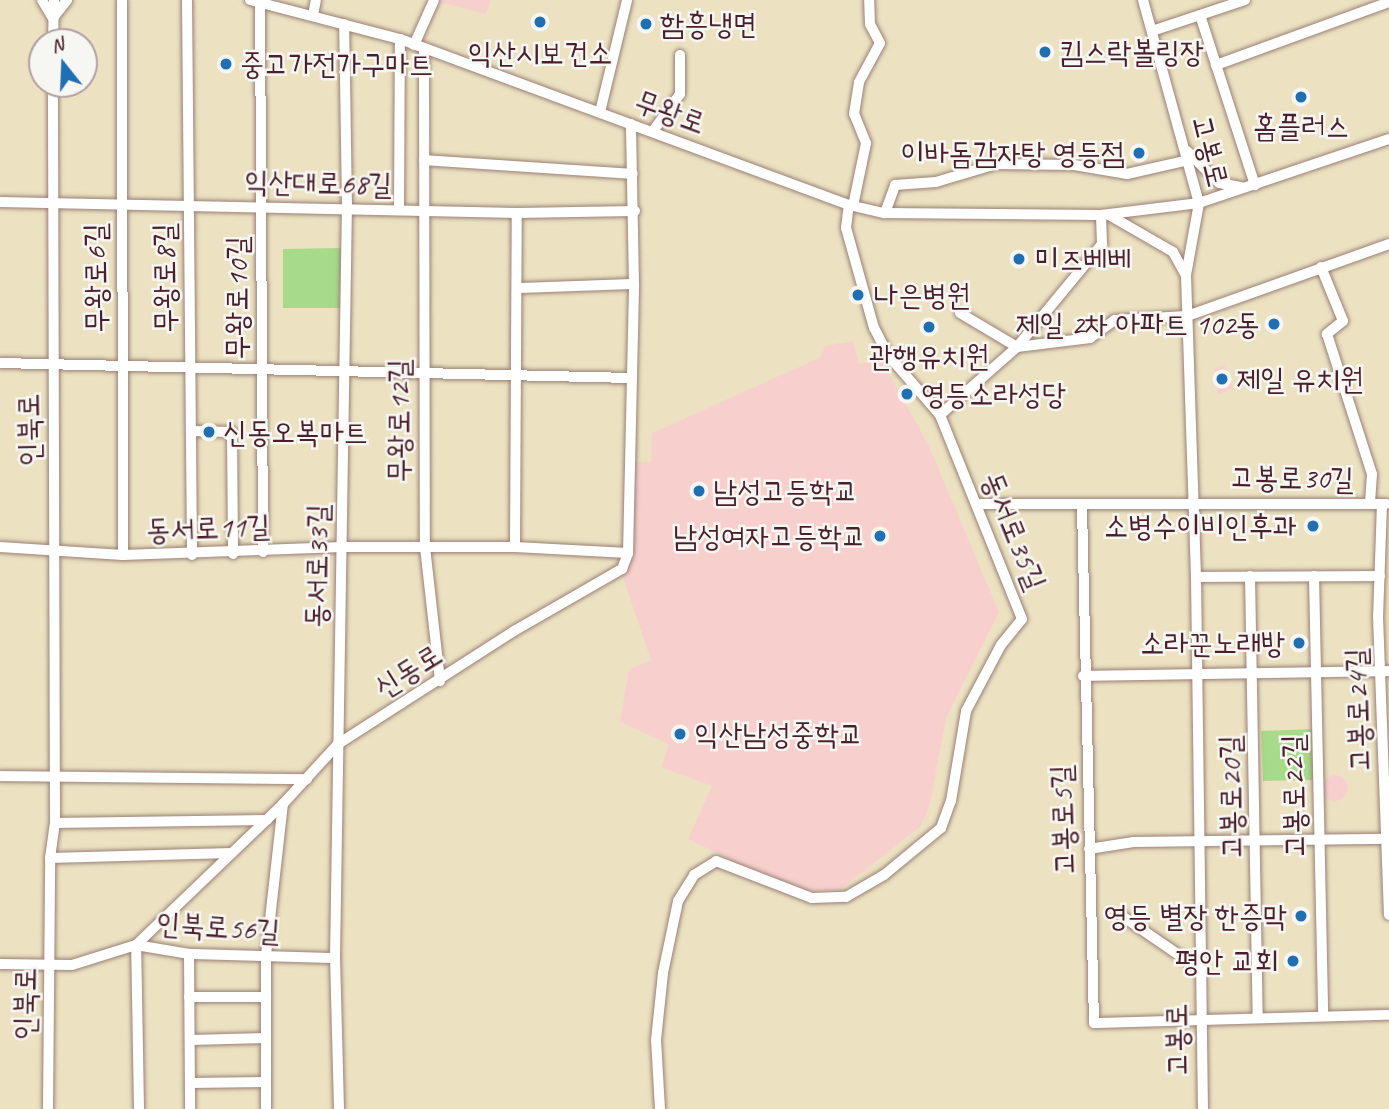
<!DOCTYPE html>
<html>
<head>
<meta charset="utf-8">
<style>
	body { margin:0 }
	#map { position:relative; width:1389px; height:1109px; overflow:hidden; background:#ece2c2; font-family:Caveat,"Poor Story",sans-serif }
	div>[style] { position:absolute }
	.built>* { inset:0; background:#f7d0ce }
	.round { border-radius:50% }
	.green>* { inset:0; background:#a7da89 }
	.roads { filter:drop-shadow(0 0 2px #9b8076) drop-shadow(0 0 2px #9b8076) }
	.minor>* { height:10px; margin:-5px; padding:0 5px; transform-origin:5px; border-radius:5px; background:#fff }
	.dots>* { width:19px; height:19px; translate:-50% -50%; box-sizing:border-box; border:4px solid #f6f6f2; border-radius:50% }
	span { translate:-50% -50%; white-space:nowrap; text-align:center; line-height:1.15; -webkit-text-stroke:5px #f6f6f2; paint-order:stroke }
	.poi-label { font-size:30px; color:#4a1f2b }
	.left { translate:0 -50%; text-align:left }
	.right { translate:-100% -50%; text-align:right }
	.street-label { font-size:30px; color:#4a1f2b }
	.north { position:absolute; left:28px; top:28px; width:70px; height:70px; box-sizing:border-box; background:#f6f6f2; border:2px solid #b1a0a2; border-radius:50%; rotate:342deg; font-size:19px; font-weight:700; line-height:28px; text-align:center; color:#4a1f2b }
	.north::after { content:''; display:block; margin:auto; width:24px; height:32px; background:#1f6fb2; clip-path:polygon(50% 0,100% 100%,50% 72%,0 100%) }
</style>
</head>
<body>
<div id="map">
	<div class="built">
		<div style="clip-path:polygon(430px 0,491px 0,486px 14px)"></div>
		<div style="clip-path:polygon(853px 341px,859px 364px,881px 359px,929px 446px,999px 612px,946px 718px,930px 804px,921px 826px,840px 890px,793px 890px,688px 839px,712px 786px,661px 767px,669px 744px,620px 722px,629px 669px,651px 660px,622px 575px,633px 462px,651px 462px,652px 433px,821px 357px,825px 346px)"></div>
		<div style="clip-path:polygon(1224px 365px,1233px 388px,1218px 395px,1214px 369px)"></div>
		<div class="round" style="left:1322px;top:775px;width:26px;height:26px"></div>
	</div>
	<div class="green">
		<div style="clip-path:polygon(343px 248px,343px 308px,283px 308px,283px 249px)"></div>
		<div style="clip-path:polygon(1313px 729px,1314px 780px,1263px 781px,1261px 731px)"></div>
	</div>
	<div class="roads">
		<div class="minor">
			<div style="left:42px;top:0;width:21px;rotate:59deg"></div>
			<div style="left:122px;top:0;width:555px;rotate:89.9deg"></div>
			<div style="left:187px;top:0;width:555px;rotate:89.48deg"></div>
			<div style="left:250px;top:0;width:155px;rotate:14.6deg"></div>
			<div style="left:400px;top:39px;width:479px;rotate:20.3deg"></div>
			<div style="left:849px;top:205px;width:37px;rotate:13deg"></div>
			<div style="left:885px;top:213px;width:216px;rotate:0.5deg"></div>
			<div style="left:1101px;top:215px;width:99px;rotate:-7deg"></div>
			<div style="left:1199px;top:203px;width:200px;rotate:-18.6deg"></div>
			<div style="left:1143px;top:0;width:211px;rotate:74.6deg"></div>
			<div style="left:1199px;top:203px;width:73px;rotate:100.2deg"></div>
			<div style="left:1186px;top:275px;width:302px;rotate:88.1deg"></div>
			<div style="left:1196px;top:577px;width:532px;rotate:89.25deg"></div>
			<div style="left:260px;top:2px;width:550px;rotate:89.69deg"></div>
			<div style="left:313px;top:15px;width:15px;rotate:-79deg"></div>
			<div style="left:1200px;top:15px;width:179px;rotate:72.1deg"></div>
			<div style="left:53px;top:18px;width:23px;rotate:-52deg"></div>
			<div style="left:1152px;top:31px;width:98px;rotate:-18.4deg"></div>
			<div style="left:53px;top:42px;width:42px;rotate:-88.6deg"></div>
			<div style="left:414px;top:45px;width:49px;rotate:-66deg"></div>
			<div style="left:424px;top:49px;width:498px;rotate:89.9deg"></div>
			<div style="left:425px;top:547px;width:135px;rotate:83.6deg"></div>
			<div style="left:1216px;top:65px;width:184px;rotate:-20deg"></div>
			<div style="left:600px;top:112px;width:115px;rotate:-76.4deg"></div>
			<div style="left:653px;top:131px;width:46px;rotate:-53.9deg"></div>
			<div style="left:680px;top:94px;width:39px;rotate:-90deg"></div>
			<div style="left:1187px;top:151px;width:45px;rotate:45deg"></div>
			<div style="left:1219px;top:183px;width:22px;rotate:10deg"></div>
			<div style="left:424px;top:160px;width:209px;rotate:3.8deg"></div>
			<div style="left:0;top:202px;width:517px;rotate:1.22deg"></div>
			<div style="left:517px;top:213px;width:118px;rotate:-1deg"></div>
			<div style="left:853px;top:206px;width:64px;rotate:-78.3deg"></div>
			<div style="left:866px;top:143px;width:31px;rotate:-112deg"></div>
			<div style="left:854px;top:114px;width:32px;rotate:-81deg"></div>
			<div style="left:859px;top:82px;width:44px;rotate:-61.7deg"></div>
			<div style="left:880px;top:43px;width:21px;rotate:-118deg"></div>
			<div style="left:870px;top:24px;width:24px;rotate:-92deg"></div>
			<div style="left:399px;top:208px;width:169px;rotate:-89.7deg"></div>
			<div style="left:885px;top:213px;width:30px;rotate:-70deg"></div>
			<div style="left:895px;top:185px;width:41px;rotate:-4.2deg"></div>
			<div style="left:936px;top:182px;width:63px;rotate:-16.7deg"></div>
			<div style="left:996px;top:164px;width:78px;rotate:0.7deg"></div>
			<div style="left:1074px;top:165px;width:54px;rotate:9.6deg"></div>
			<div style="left:1127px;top:174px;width:64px;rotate:-12.7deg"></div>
			<div style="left:1109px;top:215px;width:74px;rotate:30deg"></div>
			<div style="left:1173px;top:252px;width:26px;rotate:61deg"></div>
			<div style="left:1321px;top:267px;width:58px;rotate:67.8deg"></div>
			<div style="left:1343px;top:321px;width:21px;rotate:141deg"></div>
			<div style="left:1327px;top:334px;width:147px;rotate:72.2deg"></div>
			<div style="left:1372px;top:474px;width:30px;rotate:94deg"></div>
			<div style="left:518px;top:288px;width:116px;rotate:-2deg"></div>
			<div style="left:960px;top:313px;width:66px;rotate:30.8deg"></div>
			<div style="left:1017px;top:347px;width:74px;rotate:-7deg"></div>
			<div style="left:1090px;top:338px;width:31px;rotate:-36deg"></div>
			<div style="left:1115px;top:320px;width:72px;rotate:-3.2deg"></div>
			<div style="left:1187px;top:316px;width:214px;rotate:-19.6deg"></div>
			<div style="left:0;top:363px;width:631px;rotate:1.36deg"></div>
			<div style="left:940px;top:415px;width:103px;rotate:-41.4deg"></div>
			<div style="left:1017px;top:347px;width:134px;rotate:-50.5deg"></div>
			<div style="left:1102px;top:244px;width:29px;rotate:-92deg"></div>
			<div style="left:191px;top:431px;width:41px;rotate:1.4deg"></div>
			<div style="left:232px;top:432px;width:122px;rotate:89.5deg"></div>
			<div style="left:978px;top:504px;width:408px"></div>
			<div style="left:1382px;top:504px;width:112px;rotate:92deg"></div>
			<div style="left:1378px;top:616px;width:299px;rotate:87.9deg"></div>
			<div style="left:1082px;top:507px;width:516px;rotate:88.67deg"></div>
			<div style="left:1094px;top:1023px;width:295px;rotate:-1.6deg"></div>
			<div style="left:0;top:547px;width:123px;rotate:3.7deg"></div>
			<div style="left:123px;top:555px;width:219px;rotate:-2.1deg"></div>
			<div style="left:342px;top:547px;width:173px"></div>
			<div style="left:515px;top:547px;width:113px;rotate:3deg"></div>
			<div style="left:515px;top:547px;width:334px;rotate:-89.7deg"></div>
			<div style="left:1250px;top:576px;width:441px;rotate:89deg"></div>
			<div style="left:1314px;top:576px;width:440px;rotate:88.8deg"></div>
			<div style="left:1196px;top:577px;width:184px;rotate:-0.3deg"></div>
			<div style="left:1083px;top:676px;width:306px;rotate:-0.9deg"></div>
			<div style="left:0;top:776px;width:307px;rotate:0.6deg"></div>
			<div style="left:55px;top:823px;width:212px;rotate:-0.8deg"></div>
			<div style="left:1089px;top:849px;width:45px;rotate:-9deg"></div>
			<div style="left:1133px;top:842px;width:256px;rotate:-0.7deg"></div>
			<div style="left:50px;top:858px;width:181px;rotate:-1.6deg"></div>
			<div style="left:1122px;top:916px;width:96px;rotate:34.4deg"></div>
			<div style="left:189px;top:954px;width:155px;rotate:89.6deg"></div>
			<div style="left:0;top:964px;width:72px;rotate:0.8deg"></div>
			<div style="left:72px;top:965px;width:67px;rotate:-17.4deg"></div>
			<div style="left:136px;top:945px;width:204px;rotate:-43.8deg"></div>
			<div style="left:283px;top:804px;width:81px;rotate:-47.5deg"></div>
			<div style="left:338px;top:744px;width:209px;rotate:-32.7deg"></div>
			<div style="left:514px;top:631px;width:125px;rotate:-29.9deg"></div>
			<div style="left:622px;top:569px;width:17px;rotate:-69deg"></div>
			<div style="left:628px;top:553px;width:269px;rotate:-88.7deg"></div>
			<div style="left:634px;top:284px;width:160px;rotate:-91.1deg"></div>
			<div style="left:189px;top:997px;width:77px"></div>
			<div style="left:190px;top:1040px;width:76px;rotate:-1.5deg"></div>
			<div style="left:190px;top:1083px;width:76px;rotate:-0.8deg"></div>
			<div style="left:48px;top:1109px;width:251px;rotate:-89.5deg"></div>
			<div style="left:50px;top:858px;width:35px;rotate:-82deg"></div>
			<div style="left:55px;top:823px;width:739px;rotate:-90.16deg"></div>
			<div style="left:139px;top:1109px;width:164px;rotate:-91deg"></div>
			<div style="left:136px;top:945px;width:54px;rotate:9.6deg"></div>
			<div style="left:189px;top:954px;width:146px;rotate:1.6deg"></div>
			<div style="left:266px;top:1109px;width:154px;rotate:-90deg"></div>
			<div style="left:266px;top:955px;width:152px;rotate:-83.6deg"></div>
			<div style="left:339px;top:1109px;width:151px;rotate:-91.5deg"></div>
			<div style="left:335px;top:958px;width:752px;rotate:-89.09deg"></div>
			<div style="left:347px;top:206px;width:182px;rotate:-90.9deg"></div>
			<div style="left:660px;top:1109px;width:69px;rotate:-93.3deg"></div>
			<div style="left:656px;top:1040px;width:67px;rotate:-84deg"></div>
			<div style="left:663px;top:973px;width:74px;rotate:-78.2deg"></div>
			<div style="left:678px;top:901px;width:31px;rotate:-58deg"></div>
			<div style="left:694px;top:875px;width:26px;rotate:-32deg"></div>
			<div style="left:716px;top:861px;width:103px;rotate:21.1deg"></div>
			<div style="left:812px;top:898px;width:34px;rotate:-2deg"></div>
			<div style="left:846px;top:897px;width:44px;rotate:-30.1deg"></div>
			<div style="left:884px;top:875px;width:74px;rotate:-39.5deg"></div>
			<div style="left:941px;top:828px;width:29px;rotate:-70deg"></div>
			<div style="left:951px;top:801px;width:91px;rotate:-80.5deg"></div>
			<div style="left:966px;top:711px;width:75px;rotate:-62.1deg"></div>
			<div style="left:1001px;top:645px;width:33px;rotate:-51deg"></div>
			<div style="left:1022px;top:619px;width:220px;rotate:-111.9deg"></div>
			<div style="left:940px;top:415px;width:79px;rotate:-130.9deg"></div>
			<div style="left:888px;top:355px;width:30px;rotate:-117deg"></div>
			<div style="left:874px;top:328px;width:104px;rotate:-105.6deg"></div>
			<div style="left:846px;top:228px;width:23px;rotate:-83deg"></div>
		</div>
	</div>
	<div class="dots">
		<div style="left:540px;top:22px;background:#1f6fb2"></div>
		<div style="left:646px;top:24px;background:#1f6fb2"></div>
		<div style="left:1045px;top:52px;background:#1f6fb2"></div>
		<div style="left:226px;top:64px;background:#1f6fb2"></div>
		<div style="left:1301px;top:97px;background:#1f6fb2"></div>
		<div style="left:1139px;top:153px;background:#1f6fb2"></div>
		<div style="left:1019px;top:259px;background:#1f6fb2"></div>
		<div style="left:858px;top:295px;background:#1f6fb2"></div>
		<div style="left:1274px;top:324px;background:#1f6fb2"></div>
		<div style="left:929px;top:327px;background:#1f6fb2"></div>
		<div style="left:1222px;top:379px;background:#1f6fb2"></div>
		<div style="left:907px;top:394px;background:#1f6fb2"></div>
		<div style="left:209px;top:432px;background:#1f6fb2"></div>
		<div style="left:699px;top:491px;background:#1f6fb2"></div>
		<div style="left:1313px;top:526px;background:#1f6fb2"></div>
		<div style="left:880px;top:536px;background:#1f6fb2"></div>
		<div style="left:1299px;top:643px;background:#1f6fb2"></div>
		<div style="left:680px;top:734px;background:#1f6fb2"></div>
		<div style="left:1301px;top:916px;background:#1f6fb2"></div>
		<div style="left:1293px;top:961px;background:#1f6fb2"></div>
	</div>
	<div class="poi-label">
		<span class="left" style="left:660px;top:24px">함흥냉면</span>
		<span class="left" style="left:1059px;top:52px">킴스락볼링장</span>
		<span style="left:540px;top:53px">익산시보건소</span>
		<span class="left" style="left:240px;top:64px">중고가전가구마트</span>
		<span style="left:1301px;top:126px">홈플러스</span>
		<span class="right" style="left:1125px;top:153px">이바돔감자탕 영등점</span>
		<span class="left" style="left:1035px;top:259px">미즈베베</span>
		<span class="left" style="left:874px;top:295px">나은병원</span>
		<span class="right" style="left:1260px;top:324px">제일 2차 아파트 102동</span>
		<span style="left:929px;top:356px">관행유치원</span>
		<span class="left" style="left:1236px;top:379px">제일 유치원</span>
		<span class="left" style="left:921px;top:394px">영등소라성당</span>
		<span class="left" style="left:223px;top:432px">신동오복마트</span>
		<span class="left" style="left:713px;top:491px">남성고등학교</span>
		<span class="right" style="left:1297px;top:526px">소병수이비인후과</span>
		<span class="right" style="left:866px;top:536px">남성여자고등학교</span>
		<span class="right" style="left:1285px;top:643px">소라꾼노래방</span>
		<span class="left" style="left:694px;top:734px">익산남성중학교</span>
		<span class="right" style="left:1287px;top:916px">영등 별장 한증막</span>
		<span class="right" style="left:1279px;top:961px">평안 교회</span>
	</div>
	<div class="street-label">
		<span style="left:670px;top:112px;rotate:20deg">무왕로</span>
		<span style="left:1210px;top:151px;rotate:76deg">고봉로</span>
		<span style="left:318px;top:183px;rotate:1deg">익산대로68길</span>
		<span style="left:96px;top:278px;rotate:-91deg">무왕로6길</span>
		<span style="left:165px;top:278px;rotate:-91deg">무왕로8길</span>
		<span style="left:237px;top:298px;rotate:-90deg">무왕로10길</span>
		<span style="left:399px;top:421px;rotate:-90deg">무왕로12길</span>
		<span style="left:29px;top:430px;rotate:-91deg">인북로</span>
		<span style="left:1292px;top:478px;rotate:1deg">고봉로30길</span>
		<span style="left:208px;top:528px;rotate:-2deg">동서로11길</span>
		<span style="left:1014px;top:531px;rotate:68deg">동서로35길</span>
		<span style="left:317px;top:566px;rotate:-89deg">동서로33길</span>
		<span style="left:408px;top:671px;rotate:-32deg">신동로</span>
		<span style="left:1358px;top:710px;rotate:-92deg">고봉로24길</span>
		<span style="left:1294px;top:796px;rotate:-91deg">고봉로22길</span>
		<span style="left:1231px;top:797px;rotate:-91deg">고봉로20길</span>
		<span style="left:1063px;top:820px;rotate:-92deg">고봉로5길</span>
		<span style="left:218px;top:927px;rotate:4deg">인북로56길</span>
		<span style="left:25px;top:1004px;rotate:-89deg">인북로</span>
		<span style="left:1177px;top:1040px;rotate:-91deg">고봉로</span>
	</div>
	<div class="north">N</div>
</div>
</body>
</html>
